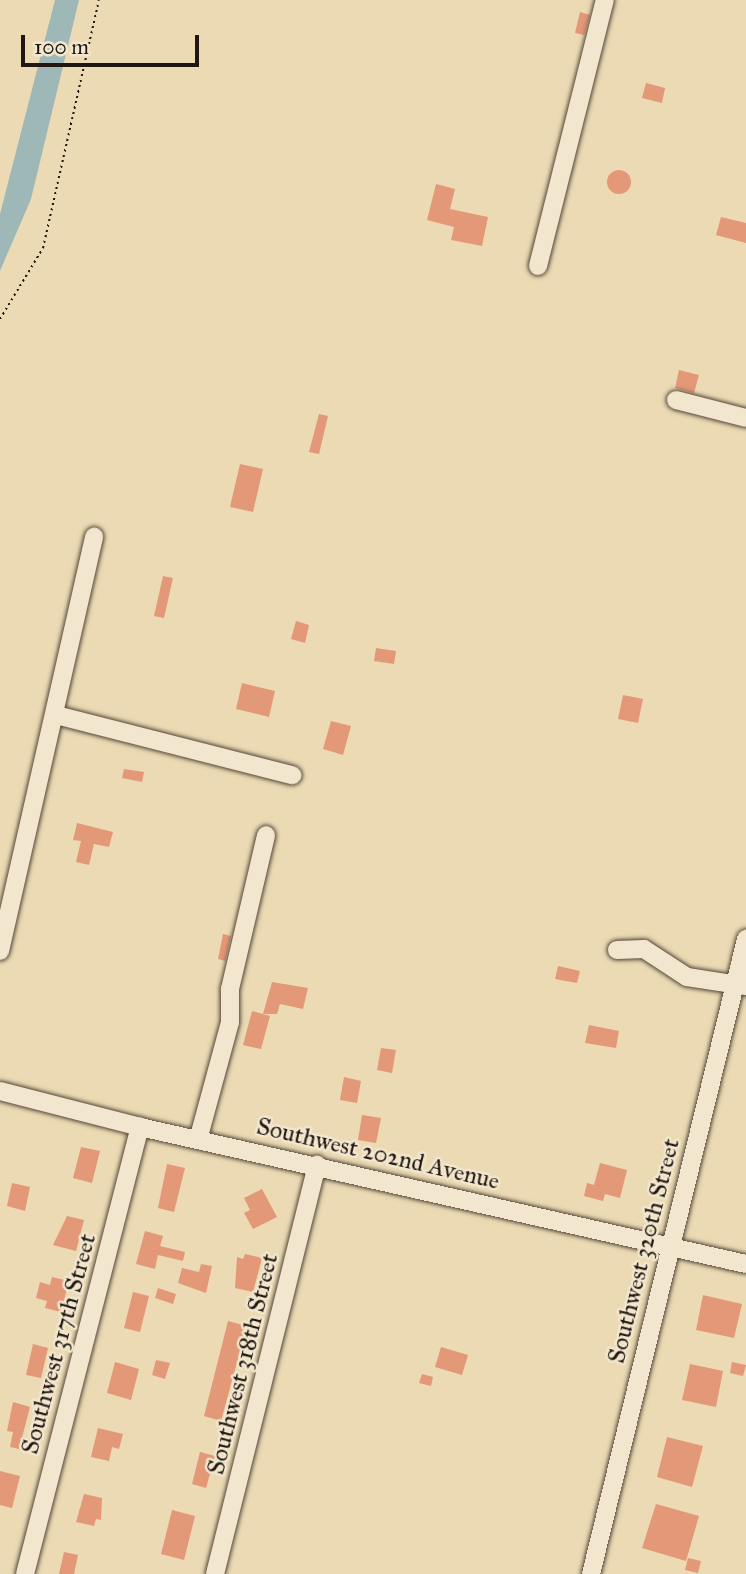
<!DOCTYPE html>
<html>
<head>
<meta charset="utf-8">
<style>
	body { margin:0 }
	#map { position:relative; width:746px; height:1574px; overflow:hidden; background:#ebdab3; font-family:"IM FELL Great Primer",serif }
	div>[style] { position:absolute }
	.water>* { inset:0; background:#9eb8b8 }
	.building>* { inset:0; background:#e39878 }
	.round { border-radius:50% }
	.path>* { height:2px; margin-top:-1px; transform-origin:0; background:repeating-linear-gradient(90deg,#211611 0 2px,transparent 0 5.5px) }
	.roads { filter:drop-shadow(0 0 2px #54473a) drop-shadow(0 0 2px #54473a) }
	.minor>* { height:18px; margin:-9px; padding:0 9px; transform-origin:9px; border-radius:9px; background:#f2e7ce }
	span { translate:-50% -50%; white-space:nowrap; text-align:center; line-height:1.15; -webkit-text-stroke:5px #f2e7ce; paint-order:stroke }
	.street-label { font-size:24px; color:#211611 }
	.scale { position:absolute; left:21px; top:35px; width:178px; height:32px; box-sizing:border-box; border:4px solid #211611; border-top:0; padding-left:9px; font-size:21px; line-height:24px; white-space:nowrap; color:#211611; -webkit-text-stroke:5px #f2e7ce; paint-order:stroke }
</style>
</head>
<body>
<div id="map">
	<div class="water">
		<div style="clip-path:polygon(55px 0,79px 0,31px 199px,0 271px,0 214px)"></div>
	</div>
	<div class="building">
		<div style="clip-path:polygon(580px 12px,590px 15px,584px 35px,575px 33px)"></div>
		<div style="clip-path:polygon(646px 83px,665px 88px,662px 103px,642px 98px)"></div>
		<div class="round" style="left:607px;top:170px;width:24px;height:24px"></div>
		<div style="clip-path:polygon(436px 184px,455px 189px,450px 209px,488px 217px,482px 246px,451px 240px,454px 227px,427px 220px)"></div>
		<div style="clip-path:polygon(721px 217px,746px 223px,746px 243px,716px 235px)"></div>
		<div style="clip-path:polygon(679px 370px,699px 375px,694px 393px,675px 388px)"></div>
		<div style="clip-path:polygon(319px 414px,328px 416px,319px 454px,309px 452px)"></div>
		<div style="clip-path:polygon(240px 464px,263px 469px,253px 512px,230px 507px)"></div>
		<div style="clip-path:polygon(163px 576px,173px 578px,164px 618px,154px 616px)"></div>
		<div style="clip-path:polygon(296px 621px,309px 625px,305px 643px,291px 639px)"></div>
		<div style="clip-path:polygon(376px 648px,396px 651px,394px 664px,374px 661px)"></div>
		<div style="clip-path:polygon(242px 683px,275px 691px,269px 717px,236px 709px)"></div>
		<div style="clip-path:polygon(623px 695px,643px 699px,638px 723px,618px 719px)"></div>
		<div style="clip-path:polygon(331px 721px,351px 726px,343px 755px,323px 749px)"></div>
		<div style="clip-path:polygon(124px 769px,144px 772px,142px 782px,122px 778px)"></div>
		<div style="clip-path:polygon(77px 823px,113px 832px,109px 847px,94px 844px,89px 865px,76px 862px,81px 841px,73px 840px)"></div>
		<div style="clip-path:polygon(223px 934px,231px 936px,225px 961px,218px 959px)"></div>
		<div style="clip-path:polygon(558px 966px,580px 971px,577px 983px,555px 979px)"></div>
		<div style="clip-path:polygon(272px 982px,308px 988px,303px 1009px,280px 1004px,277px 1014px,263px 1014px)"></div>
		<div style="clip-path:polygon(252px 1011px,270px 1016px,261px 1049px,243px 1045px)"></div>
		<div style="clip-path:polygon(589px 1025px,619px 1031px,616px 1048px,585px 1043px)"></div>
		<div style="clip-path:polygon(381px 1048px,396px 1050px,392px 1073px,377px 1070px)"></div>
		<div style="clip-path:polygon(344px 1077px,361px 1081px,357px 1103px,340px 1100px)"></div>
		<div style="clip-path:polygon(362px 1115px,381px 1118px,376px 1143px,358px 1140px)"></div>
		<div style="clip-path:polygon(81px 1147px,100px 1151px,92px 1183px,73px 1178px)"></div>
		<div style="clip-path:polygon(600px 1163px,627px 1170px,620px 1198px,605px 1194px,603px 1201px,584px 1196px,587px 1183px,594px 1185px)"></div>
		<div style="clip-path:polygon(167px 1164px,185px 1168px,174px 1212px,158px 1208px)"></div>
		<div style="clip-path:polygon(12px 1183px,30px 1187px,25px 1211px,7px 1206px)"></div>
		<div style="clip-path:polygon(262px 1189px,277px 1217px,253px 1229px,244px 1213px,250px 1210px,244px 1198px)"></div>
		<div style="clip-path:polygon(67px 1216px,84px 1220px,76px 1251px,53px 1245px)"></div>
		<div style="clip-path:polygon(145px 1231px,163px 1236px,160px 1246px,185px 1252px,183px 1261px,158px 1255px,155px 1269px,136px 1264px)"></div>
		<div style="clip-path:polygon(245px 1254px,262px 1258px,253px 1292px,235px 1288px,237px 1257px,243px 1259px)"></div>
		<div style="clip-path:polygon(201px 1264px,212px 1266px,206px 1293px,178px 1283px,182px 1268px,199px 1272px)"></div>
		<div style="clip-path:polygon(52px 1277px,69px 1281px,61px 1312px,45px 1308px,47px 1301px,36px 1298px,40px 1282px,50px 1285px)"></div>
		<div style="clip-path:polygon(158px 1288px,176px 1294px,173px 1304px,155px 1298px)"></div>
		<div style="clip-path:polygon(133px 1292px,149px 1296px,140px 1332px,124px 1328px)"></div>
		<div style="clip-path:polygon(703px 1295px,742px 1304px,734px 1338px,696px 1330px)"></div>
		<div style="clip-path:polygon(228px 1321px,247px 1326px,221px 1421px,204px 1416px)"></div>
		<div style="clip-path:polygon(33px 1344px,48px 1348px,41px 1378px,26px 1375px)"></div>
		<div style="clip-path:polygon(441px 1347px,468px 1355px,462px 1375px,435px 1367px)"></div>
		<div style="clip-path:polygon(156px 1360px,170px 1363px,165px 1379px,152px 1375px)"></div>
		<div style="clip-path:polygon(115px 1362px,139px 1369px,131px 1400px,107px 1393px)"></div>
		<div style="clip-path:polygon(732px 1362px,746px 1365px,743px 1376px,730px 1373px)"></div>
		<div style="clip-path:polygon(690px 1364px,723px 1371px,716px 1407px,682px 1400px)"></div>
		<div style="clip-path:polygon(422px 1374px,433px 1377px,431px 1386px,419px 1383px)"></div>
		<div style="clip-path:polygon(13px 1402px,30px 1407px,19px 1449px,10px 1447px,13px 1432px,7px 1431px)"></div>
		<div style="clip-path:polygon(98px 1428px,123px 1434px,119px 1449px,112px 1447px,109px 1461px,91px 1457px)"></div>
		<div style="clip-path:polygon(667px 1437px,703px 1446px,692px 1487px,657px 1477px)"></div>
		<div style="clip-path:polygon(200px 1452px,215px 1456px,206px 1488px,192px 1484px)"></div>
		<div style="clip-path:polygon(0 1471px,20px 1476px,12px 1508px,0 1505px)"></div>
		<div style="clip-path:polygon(84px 1494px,102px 1498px,101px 1520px,96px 1519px,94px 1526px,76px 1522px)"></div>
		<div style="clip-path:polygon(656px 1504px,699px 1516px,686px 1561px,642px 1548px)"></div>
		<div style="clip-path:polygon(172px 1510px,195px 1516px,184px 1560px,161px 1554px)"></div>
		<div style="clip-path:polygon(64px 1552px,78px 1555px,74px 1574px,59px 1574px)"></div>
		<div style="clip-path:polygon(688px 1558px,701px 1561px,698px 1573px,685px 1570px)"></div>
	</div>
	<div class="path">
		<div style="left:0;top:319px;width:83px;rotate:-58.8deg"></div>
		<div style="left:43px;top:248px;width:254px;rotate:-77.3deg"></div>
	</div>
	<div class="roads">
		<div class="minor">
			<div style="left:538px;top:266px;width:274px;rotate:-75.9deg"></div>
			<div style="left:676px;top:400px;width:72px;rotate:14.4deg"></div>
			<div style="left:56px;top:715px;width:244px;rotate:14.3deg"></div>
			<div style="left:617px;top:950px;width:27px;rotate:-2deg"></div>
			<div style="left:644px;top:949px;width:51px;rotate:33.1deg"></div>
			<div style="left:687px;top:977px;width:60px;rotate:8.7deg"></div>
			<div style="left:0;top:951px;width:425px;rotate:-77.2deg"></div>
			<div style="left:0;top:1091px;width:145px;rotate:14.4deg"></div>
			<div style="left:140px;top:1127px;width:621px;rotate:12.74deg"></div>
			<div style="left:198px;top:1140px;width:122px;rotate:-74.8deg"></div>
			<div style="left:230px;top:1022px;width:33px;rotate:-90deg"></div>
			<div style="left:230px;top:989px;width:158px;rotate:-76.8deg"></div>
			<div style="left:25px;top:1574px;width:462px;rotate:-75.6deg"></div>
			<div style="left:215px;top:1574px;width:422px;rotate:-76deg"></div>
			<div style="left:591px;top:1574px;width:654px;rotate:-76.28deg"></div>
		</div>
	</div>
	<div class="street-label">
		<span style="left:378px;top:1154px;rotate:13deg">Southwest 202nd Avenue</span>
		<span style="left:644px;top:1251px;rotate:-76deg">Southwest 320th Street</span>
		<span style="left:59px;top:1344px;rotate:-75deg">Southwest 317th Street</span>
		<span style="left:243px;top:1364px;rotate:-76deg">Southwest 318th Street</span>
	</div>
	<div class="scale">100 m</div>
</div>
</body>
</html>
